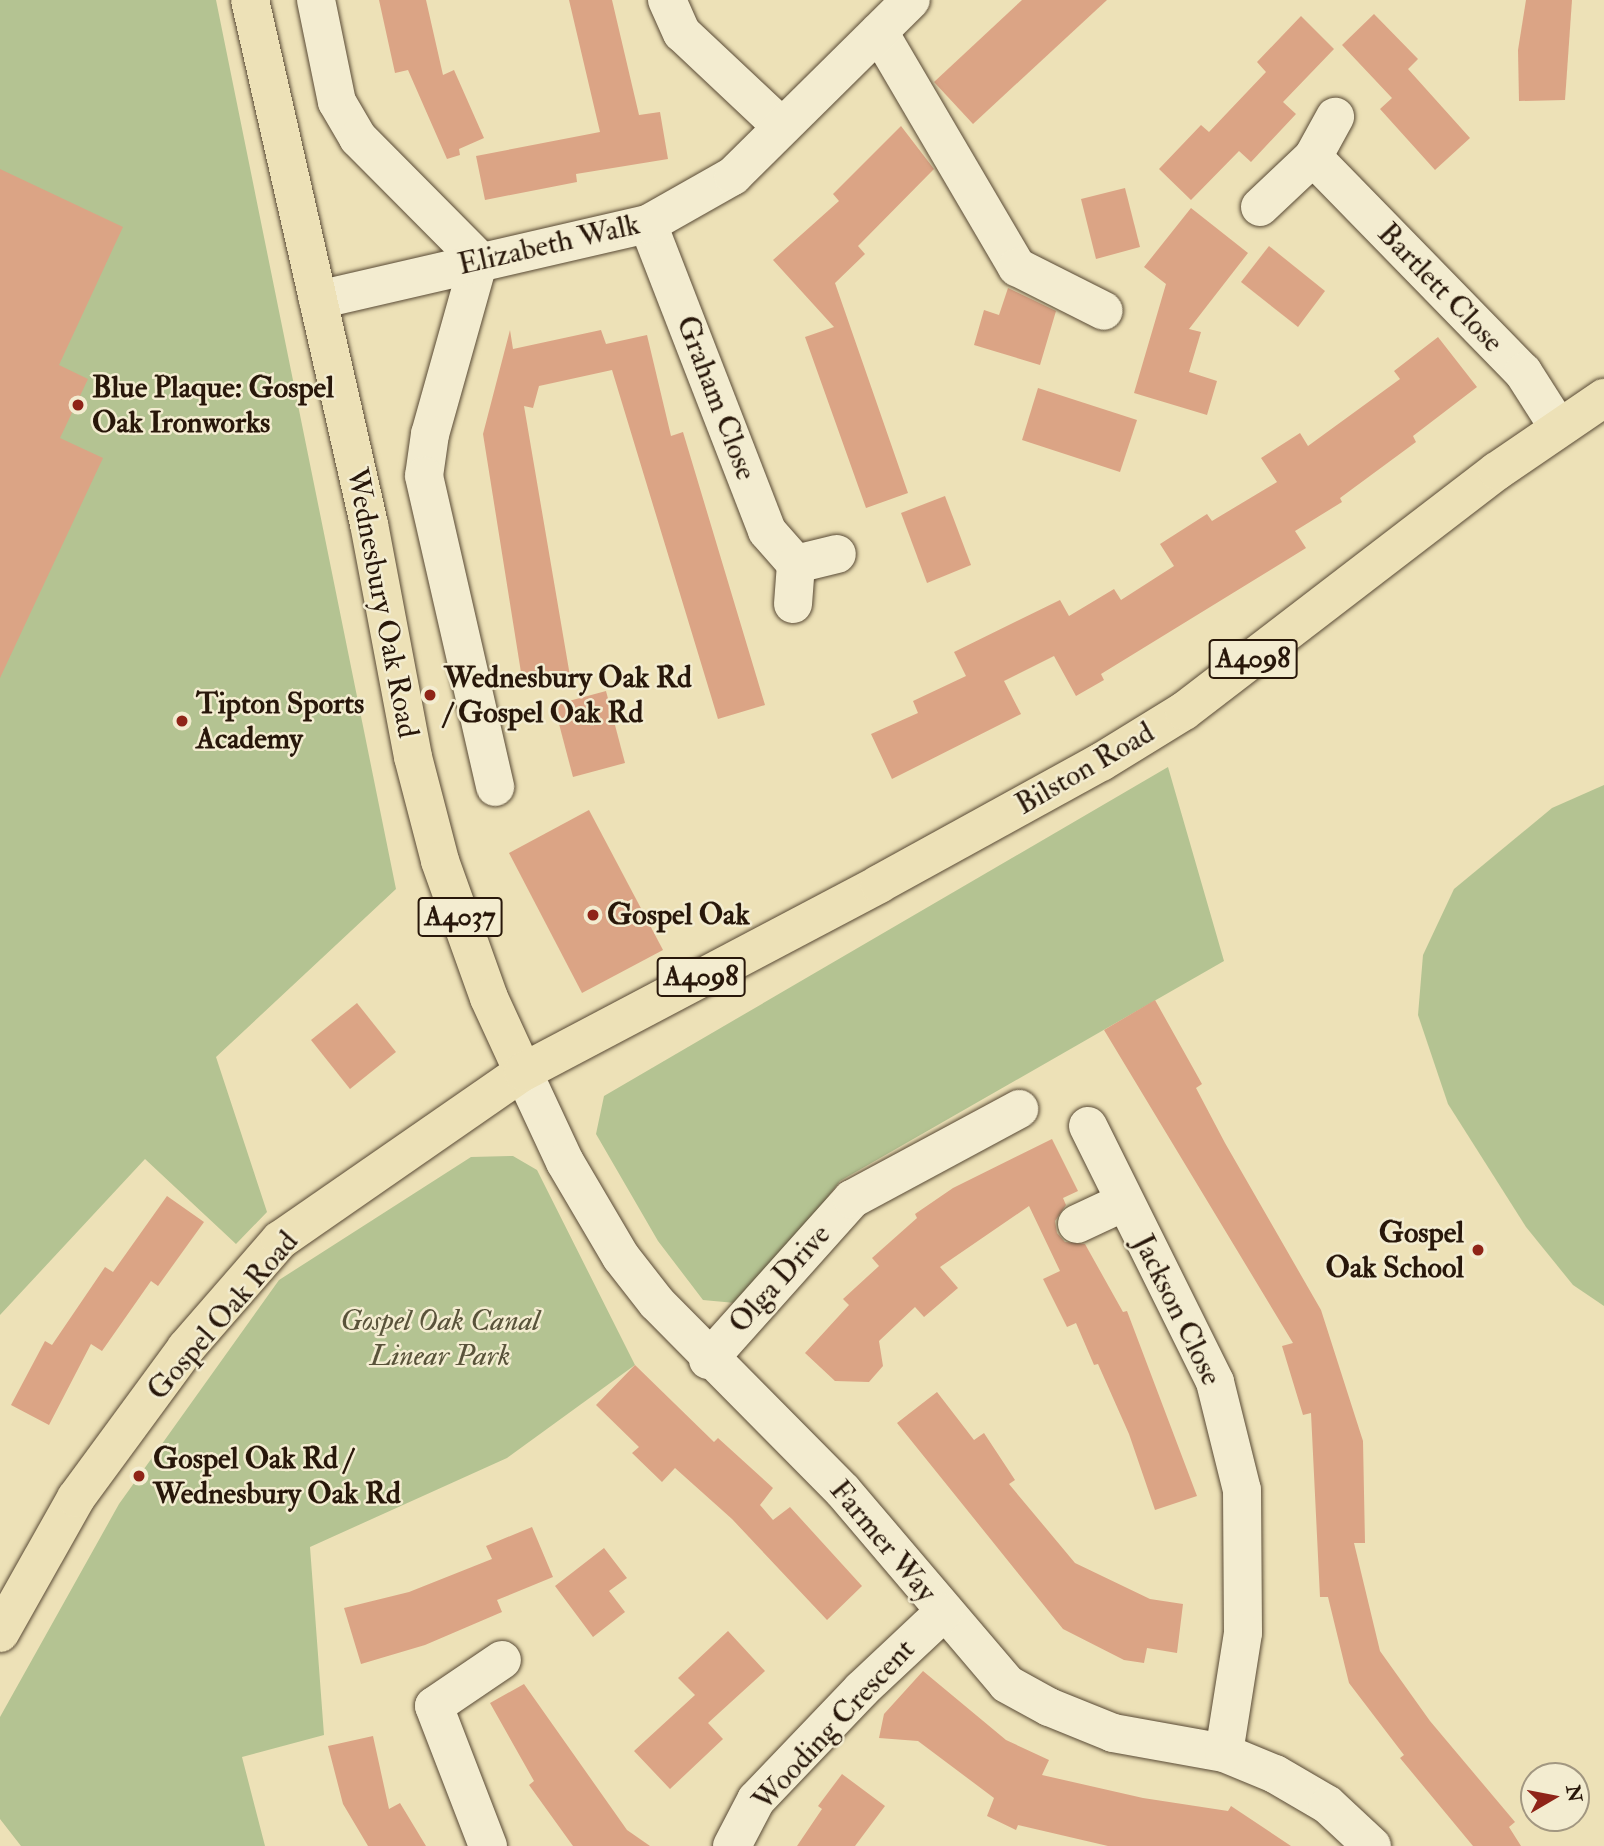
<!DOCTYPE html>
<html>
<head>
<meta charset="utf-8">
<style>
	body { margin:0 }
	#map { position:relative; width:1604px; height:1846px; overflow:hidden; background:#ede1b7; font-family:"IM FELL Double Pica",serif }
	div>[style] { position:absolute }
	.green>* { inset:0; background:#b4c392 }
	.building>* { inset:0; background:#dba485 }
	.roads { filter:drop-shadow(0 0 2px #594a35) drop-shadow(0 0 2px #594a35) }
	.street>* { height:38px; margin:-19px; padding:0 19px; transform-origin:19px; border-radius:19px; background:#f3ecd0 }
	.primary>* { height:38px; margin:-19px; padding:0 19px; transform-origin:19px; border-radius:19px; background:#ede1b7 }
	.dots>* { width:19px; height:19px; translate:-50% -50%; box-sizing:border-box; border:4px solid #f3ecd0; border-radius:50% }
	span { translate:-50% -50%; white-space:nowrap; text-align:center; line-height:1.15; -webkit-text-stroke:5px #f3ecd0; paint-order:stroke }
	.shield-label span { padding:2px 5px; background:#f3ecd0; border:2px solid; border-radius:5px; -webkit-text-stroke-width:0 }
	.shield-label { font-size:28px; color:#28170a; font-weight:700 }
	.street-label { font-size:30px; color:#28170a }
	.poi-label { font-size:30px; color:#28170a; font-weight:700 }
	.left { translate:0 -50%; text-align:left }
	.right { translate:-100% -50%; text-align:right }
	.park-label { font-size:30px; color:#59533a; font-style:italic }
	.north { position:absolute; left:1520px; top:1762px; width:70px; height:70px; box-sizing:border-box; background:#f3ecd0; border:2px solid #a29781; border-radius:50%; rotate:80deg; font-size:19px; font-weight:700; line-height:28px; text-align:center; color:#28170a }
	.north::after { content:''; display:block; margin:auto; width:24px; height:32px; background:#8f2418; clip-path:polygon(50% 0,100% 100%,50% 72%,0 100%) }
</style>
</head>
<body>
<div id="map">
	<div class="green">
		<div style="clip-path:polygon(0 0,216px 0,396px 889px,216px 1057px,267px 1212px,236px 1244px,145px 1159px,0 1315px)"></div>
		<div style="clip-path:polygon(1168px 767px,1224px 961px,840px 1181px,746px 1304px,703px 1300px,658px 1241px,596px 1134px,604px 1096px)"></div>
		<div style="clip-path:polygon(1604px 785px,1604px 1306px,1573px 1285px,1526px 1227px,1448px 1104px,1418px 1015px,1423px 955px,1454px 889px,1552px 808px)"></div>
		<div style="clip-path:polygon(513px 1156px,537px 1170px,635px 1365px,507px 1458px,310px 1547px,324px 1735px,242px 1757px,265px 1846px,21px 1846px,0 1819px,0 1717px,119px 1504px,279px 1280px,471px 1157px)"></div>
	</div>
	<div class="building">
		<div style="clip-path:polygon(379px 0,426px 0,443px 75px,454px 70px,484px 138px,459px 149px,460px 155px,447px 159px,408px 70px,395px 73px)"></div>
		<div style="clip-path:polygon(569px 0,612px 0,639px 115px,660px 112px,668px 159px,576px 174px,577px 182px,485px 200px,476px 156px,600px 132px)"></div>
		<div style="clip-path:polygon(1022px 0,1107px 0,973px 124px,934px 82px)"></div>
		<div style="clip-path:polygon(1526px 0,1572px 0,1565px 100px,1519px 101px,1518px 50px)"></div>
		<div style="clip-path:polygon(1374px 14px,1418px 59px,1408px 69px,1470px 138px,1435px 170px,1380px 109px,1392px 98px,1342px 45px)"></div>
		<div style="clip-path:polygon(1301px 16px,1334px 49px,1283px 102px,1296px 114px,1251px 162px,1239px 151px,1191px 200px,1159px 169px,1201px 125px,1209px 132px,1266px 72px,1257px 62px)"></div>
		<div style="clip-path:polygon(901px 126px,934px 169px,858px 246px,865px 254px,835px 283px,908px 493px,866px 508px,805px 337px,834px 327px,773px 260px,839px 201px,833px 194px)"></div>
		<div style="clip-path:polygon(0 169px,123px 227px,59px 365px,88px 379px,60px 438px,103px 458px,0 678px)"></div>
		<div style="clip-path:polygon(1125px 188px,1140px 247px,1096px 259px,1081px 199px)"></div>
		<div style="clip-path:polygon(1191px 208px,1248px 253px,1189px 329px,1201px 332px,1189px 372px,1217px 381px,1207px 415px,1134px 393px,1166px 284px,1144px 267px)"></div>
		<div style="clip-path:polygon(1269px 246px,1325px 291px,1298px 327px,1241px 282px)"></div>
		<div style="clip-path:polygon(1008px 288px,1056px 311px,1040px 365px,974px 345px,984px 310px,999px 315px)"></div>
		<div style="clip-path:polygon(510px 330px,513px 349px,601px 330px,606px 344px,647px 335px,671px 436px,683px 432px,765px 705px,718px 719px,612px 370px,539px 386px,533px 408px,524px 406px,570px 676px,523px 685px,483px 434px)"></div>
		<div style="clip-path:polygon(1438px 337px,1477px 387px,1413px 436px,1416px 442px,1340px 498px,1342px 502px,1295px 531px,1306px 548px,1101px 674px,1104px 680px,1076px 696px,1054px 656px,1004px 681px,1021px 714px,892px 779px,871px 734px,918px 713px,913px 701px,966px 676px,954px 652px,1060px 600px,1069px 616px,1114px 589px,1121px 600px,1174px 566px,1160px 544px,1207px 514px,1212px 521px,1277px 482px,1261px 458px,1300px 433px,1308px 446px,1400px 379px,1394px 371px)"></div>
		<div style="clip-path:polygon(1038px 388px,1137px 420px,1120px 472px,1022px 440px)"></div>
		<div style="clip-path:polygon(945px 496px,971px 565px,927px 583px,901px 513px)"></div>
		<div style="clip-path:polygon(606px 691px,625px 763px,573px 777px,554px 705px)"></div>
		<div style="clip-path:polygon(589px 810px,663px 950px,582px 993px,509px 853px)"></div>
		<div style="clip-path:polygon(1155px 1000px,1202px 1084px,1196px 1088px,1225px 1143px,1321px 1310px,1363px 1441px,1365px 1543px,1354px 1543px,1380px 1651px,1430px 1721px,1515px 1822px,1509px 1827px,1521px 1846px,1473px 1846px,1400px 1758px,1404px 1755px,1349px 1683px,1328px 1597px,1320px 1597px,1311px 1413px,1303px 1415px,1282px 1346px,1293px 1343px,1104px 1030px)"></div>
		<div style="clip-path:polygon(357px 1003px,396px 1052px,350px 1089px,311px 1040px)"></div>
		<div style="clip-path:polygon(1052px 1139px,1078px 1191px,1063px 1198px,1066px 1205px,1055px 1221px,1057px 1233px,1065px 1242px,1085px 1244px,1123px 1312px,1127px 1311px,1197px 1496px,1155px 1510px,1129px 1434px,1098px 1364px,1094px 1365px,1076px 1323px,1067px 1327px,1043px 1279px,1060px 1271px,1029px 1206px,940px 1267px,958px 1288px,924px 1317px,915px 1307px,879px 1341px,883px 1366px,869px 1382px,835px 1381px,805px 1353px,849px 1305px,843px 1299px,879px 1266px,872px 1258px,917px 1218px,915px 1214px,953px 1188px)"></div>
		<div style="clip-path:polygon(167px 1196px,204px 1222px,158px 1286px,151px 1281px,102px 1351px,91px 1344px,49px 1425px,11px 1405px,45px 1341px,52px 1345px,105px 1267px,113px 1272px)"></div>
		<div style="clip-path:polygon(635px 1365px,714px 1442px,718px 1438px,773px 1488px,760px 1505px,773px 1520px,790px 1507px,862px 1586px,827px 1620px,732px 1519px,675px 1468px,662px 1482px,632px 1453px,639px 1447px,596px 1405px)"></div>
		<div style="clip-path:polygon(937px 1392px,974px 1440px,984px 1433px,1015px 1480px,1009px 1484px,1075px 1563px,1150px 1599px,1183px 1604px,1177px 1653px,1147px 1648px,1144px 1663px,1124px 1660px,1063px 1629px,897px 1423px)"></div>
		<div style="clip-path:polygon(532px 1527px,553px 1577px,497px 1600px,502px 1612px,425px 1645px,361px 1664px,344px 1608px,409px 1592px,492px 1559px,486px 1546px)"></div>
		<div style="clip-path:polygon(604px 1548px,627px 1578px,609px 1591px,625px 1612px,593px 1637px,555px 1586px)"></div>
		<div style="clip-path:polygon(728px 1631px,765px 1671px,708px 1723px,723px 1739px,670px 1789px,634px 1751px,695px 1695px,678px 1678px)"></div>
		<div style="clip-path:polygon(923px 1671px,1006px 1740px,1049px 1760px,1042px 1775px,1143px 1798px,1228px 1811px,1231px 1806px,1291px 1846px,1108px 1846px,1018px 1825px,1016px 1830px,987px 1816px,994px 1798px,918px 1741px,879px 1738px,884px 1714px)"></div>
		<div style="clip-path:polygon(524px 1684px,627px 1830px,650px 1846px,573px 1846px,529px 1785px,534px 1781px,490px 1703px)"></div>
		<div style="clip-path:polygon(373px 1736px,389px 1809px,400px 1803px,426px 1846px,368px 1846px,343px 1804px,328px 1746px)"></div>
		<div style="clip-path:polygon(842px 1774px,885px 1806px,855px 1846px,797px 1846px,822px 1809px,818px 1806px)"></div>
	</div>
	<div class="roads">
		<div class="street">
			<div style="left:316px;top:0;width:104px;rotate:78.4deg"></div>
			<div style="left:337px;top:102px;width:42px;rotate:59.7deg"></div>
			<div style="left:358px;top:138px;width:172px;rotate:45.2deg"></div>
			<div style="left:479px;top:260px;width:181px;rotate:105.7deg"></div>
			<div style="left:430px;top:434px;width:42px;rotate:98.1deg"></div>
			<div style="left:424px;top:476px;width:319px;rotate:77.1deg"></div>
			<div style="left:667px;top:0;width:36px;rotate:66deg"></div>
			<div style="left:682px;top:33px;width:137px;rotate:43.2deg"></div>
			<div style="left:879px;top:32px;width:273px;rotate:59.6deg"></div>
			<div style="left:1017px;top:267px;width:97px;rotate:26.8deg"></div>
			<div style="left:1313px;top:157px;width:301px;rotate:45.7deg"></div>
			<div style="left:1523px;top:372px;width:65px;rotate:57.5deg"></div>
			<div style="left:1260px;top:207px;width:73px;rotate:-43.3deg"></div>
			<div style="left:1313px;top:157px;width:46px;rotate:-61.2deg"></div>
			<div style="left:648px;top:224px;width:329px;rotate:68.8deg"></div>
			<div style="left:767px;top:531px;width:44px;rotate:48.7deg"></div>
			<div style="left:318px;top:300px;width:339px;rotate:-13deg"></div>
			<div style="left:648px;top:224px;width:98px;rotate:-29.5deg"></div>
			<div style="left:733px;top:176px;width:250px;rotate:-44.7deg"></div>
			<div style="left:793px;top:604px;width:40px;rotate:-85.7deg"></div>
			<div style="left:796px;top:564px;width:42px;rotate:-13.7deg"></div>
			<div style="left:523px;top:1072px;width:99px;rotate:65deg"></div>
			<div style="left:565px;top:1162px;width:110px;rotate:59.5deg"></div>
			<div style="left:621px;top:1257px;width:58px;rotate:52deg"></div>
			<div style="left:657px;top:1303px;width:264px;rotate:45.3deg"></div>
			<div style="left:843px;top:1491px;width:253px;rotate:49.6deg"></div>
			<div style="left:1007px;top:1684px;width:48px;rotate:28.7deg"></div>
			<div style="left:1049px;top:1707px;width:69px;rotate:22.1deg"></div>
			<div style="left:1113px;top:1733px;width:113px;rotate:10.2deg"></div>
			<div style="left:1224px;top:1753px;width:55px;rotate:22.4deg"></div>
			<div style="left:1275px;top:1774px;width:61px;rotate:30.3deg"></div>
			<div style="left:1328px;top:1805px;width:60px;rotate:43deg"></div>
			<div style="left:1088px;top:1126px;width:286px;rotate:63.6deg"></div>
			<div style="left:1215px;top:1382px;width:111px;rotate:76deg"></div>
			<div style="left:1242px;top:1490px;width:143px;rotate:89.6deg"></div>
			<div style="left:1243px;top:1633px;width:121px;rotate:99deg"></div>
			<div style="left:1077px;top:1224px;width:52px;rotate:-25.1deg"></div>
			<div style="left:708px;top:1360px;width:216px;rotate:-48.2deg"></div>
			<div style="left:852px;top:1199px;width:190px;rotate:-28.3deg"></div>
			<div style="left:488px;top:1846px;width:150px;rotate:-111.1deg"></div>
			<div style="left:434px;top:1706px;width:82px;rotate:-34.1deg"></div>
			<div style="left:732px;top:1846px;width:52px;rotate:-62.4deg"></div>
			<div style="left:756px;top:1800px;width:153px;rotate:-46.3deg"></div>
			<div style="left:862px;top:1689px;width:112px;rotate:-43.2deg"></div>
		</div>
		<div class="primary">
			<div style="left:250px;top:0;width:537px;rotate:77.21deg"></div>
			<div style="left:369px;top:524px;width:237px;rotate:79.3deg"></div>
			<div style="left:413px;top:757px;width:107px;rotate:75.4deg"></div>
			<div style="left:440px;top:861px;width:145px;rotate:70.3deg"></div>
			<div style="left:489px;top:998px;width:81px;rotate:65.3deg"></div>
			<div style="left:0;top:1633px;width:155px;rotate:-60.6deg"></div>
			<div style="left:76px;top:1498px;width:186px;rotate:-53.7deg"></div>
			<div style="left:186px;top:1348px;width:143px;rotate:-49deg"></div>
			<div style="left:280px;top:1240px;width:295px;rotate:-34.7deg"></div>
			<div style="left:523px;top:1072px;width:403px;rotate:-27.8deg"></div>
			<div style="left:879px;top:884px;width:253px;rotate:-28.8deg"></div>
			<div style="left:1101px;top:762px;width:97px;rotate:-31.6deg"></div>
			<div style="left:1184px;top:711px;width:394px;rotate:-37.5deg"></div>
			<div style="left:1497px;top:471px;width:130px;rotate:-34.3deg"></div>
		</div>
	</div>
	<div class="dots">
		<div style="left:78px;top:405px;background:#8f2418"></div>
		<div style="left:430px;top:695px;background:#8f2418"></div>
		<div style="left:182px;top:721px;background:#8f2418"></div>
		<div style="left:593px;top:915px;background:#8f2418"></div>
		<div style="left:1478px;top:1250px;background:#8f2418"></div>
		<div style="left:139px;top:1476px;background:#8f2418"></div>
	</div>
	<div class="shield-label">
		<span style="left:1253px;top:659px">A4098</span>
		<span style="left:460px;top:917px">A4037</span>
		<span style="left:701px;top:977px">A4098</span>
	</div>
	<div class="street-label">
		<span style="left:549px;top:245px;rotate:-13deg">Elizabeth Walk</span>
		<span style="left:1440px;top:288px;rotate:46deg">Bartlett Close</span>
		<span style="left:716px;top:398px;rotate:69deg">Graham Close</span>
		<span style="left:382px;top:603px;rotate:79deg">Wednesbury Oak Road</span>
		<span style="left:1085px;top:769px;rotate:-30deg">Bilston Road</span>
		<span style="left:780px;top:1279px;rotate:-48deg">Olga Drive</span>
		<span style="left:1177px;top:1310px;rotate:64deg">Jackson Close</span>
		<span style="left:223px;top:1316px;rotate:-49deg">Gospel Oak Road</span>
		<span style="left:883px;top:1541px;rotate:50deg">Farmer Way</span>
		<span style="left:834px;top:1725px;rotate:-47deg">Wooding Crescent</span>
	</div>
	<div class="poi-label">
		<span class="left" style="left:92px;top:405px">Blue Plaque: Gospel<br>Oak Ironworks</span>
		<span class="left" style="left:444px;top:695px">Wednesbury Oak Rd<br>/ Gospel Oak Rd</span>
		<span class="left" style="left:196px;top:721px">Tipton Sports<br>Academy</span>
		<span class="left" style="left:607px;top:915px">Gospel Oak</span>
		<span class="right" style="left:1464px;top:1250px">Gospel<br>Oak School</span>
		<span class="left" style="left:153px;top:1476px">Gospel Oak Rd /<br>Wednesbury Oak Rd</span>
	</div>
	<div class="park-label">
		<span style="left:440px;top:1338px">Gospel Oak Canal<br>Linear Park</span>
	</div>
	<div class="north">N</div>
</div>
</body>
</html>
